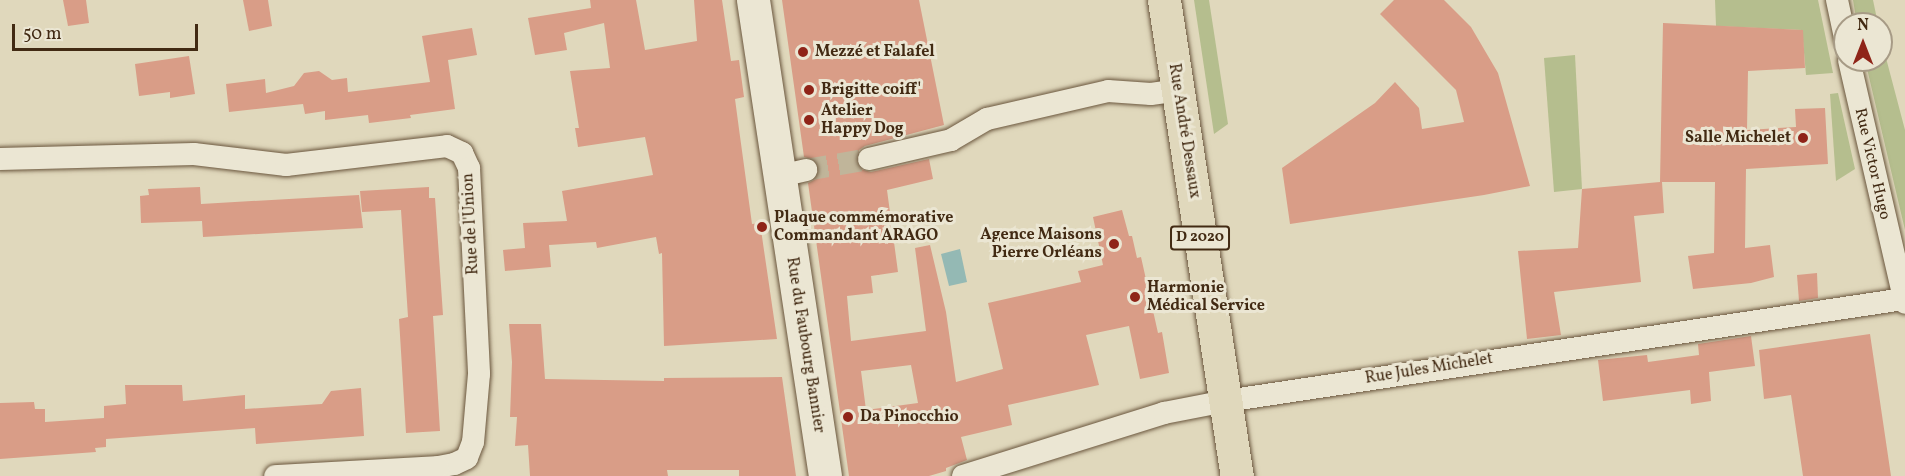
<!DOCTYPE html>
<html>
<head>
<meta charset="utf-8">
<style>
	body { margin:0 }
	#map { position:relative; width:1905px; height:476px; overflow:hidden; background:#e0d8bc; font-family:Vollkorn,serif }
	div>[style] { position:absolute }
	.green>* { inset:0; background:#b5be8e }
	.water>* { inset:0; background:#94b9b4 }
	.building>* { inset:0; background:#d99d87 }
	.minor-tunnel>* { height:22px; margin-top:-11px; transform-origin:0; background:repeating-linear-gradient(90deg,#c0b59a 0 22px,transparent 0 33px) }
	.roads { filter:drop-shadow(0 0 2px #6a563d) drop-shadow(0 0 2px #6a563d) }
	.minor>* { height:22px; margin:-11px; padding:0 11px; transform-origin:11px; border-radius:11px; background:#ebe6d3 }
	.secondary>* { height:33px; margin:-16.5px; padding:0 16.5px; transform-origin:16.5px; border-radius:16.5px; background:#ebe6d3 }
	.primary>* { height:33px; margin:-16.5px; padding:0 16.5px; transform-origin:16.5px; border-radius:16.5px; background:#e0d8bc }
	.dots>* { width:16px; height:16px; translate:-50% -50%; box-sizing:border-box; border:3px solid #ebe6d3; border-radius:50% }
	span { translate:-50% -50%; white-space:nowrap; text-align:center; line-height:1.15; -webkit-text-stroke:6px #ebe6d3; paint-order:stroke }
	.shield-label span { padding:2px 4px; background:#ebe6d3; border:2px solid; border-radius:4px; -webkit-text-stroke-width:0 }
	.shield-label { font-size:15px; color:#422a13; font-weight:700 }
	.poi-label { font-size:16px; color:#422a13; font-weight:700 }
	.left { translate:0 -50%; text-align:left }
	.right { translate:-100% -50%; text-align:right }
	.street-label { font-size:16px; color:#422a13 }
	.north { position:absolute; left:1833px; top:12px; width:60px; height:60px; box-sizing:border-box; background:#ebe6d3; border:2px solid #a79b86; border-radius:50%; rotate:0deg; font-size:16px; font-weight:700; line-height:24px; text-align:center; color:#422a13 }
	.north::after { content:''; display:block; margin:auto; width:21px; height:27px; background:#8f2418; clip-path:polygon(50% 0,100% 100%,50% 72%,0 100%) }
	.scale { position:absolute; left:12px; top:24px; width:186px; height:27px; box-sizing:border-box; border:3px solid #422a13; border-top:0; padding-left:8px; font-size:18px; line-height:21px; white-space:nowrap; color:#422a13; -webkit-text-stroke:4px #ebe6d3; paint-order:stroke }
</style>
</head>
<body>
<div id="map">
	<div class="green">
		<div style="clip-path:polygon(1194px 0,1209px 0,1228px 124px,1214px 134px)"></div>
		<div style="clip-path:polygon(1715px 0,1818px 0,1833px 73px,1806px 75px,1802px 30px,1716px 26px)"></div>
		<div style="clip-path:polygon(1853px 0,1873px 0,1878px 24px,1857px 24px)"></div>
		<div style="clip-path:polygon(1881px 39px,1905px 130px,1905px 230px,1865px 60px,1881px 60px)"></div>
		<div style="clip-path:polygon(1575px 55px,1582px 189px,1554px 192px,1544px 58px)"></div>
		<div style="clip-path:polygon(1838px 93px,1855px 169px,1836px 181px,1830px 94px)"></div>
	</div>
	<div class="water">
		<div style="clip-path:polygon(960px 249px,967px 282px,949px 286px,941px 254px)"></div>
	</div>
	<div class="building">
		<div style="clip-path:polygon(63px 0,86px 0,89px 23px,68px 26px)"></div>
		<div style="clip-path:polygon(243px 0,268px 0,272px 26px,249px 31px)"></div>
		<div style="clip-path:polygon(590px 0,636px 0,645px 50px,697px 41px,694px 0,722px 0,731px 61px,739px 60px,744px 97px,735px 99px,739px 129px,752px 224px,760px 223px,777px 339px,664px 346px,662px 253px,659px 254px,656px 237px,597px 248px,596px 242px,549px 245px,551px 267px,505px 271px,503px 250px,525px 248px,523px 223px,567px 221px,562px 191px,653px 175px,645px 137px,578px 147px,575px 128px,579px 128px,570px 71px,610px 68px,604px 23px,564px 33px,567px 50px,535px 55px,528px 18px,591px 8px)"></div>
		<div style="clip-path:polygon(evenodd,782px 0,919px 0,944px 125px,865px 146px,859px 150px,856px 161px,860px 169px,871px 172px,929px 159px,933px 179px,887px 190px,898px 272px,871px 276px,873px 293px,847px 296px,851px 341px,926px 331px,915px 248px,930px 245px,946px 312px,956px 382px,1003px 369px,988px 303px,1081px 282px,1078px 271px,1103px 265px,1093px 217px,1122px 210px,1129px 236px,1132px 236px,1137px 258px,1141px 257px,1158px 333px,1162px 332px,1169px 373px,1140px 379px,1129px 326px,1086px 335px,1099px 385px,1008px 405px,1012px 425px,961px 437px,967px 460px,946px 468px,946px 471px,929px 476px,849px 476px,808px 183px,816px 179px,819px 168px,815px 160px,804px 157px,782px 0,911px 365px,918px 403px,866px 410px,861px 371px,911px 365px)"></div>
		<div style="clip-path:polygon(1394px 0,1444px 0,1471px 27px,1498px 73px,1530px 186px,1484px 195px,1290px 224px,1282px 168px,1375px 103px,1395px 82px,1419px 108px,1422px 129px,1464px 122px,1456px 90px,1380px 14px)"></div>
		<div style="clip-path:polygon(1663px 23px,1803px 30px,1805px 68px,1748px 71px,1747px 130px,1796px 127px,1795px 109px,1825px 108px,1828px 164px,1746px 169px,1745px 248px,1770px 245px,1774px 277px,1751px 283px,1693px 289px,1688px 256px,1714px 253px,1715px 182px,1662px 182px,1664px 213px,1634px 216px,1641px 282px,1554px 292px,1561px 335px,1527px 339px,1518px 251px,1578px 248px,1582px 189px,1660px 182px)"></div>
		<div style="clip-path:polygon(472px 28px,477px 55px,448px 60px,455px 109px,410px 115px,411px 118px,369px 123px,368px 115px,325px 120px,325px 111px,305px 114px,303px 104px,229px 112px,226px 84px,265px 79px,266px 93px,294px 86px,304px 73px,319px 71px,332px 80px,347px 78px,348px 92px,430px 82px,422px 36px)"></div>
		<div style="clip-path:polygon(189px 56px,195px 94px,170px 98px,170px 92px,139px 96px,135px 64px)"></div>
		<div style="clip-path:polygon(200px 187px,201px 204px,359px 195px,363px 228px,203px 237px,202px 221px,141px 223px,140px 196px,149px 195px,148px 189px)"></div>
		<div style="clip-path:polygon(429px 187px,429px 198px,435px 198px,443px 315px,433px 316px,440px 431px,406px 433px,399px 319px,408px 317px,401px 210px,362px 212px,360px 191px)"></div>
		<div style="clip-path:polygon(1817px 273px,1818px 298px,1799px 301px,1797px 275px)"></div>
		<div style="clip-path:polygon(509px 324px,541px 324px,545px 379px,664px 381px,664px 378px,782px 377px,796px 476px,739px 476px,739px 470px,667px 470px,668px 476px,530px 476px,528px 445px,515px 446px,517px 417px,510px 417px,512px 362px)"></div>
		<div style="clip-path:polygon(1870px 334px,1891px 476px,1803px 476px,1791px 395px,1764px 399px,1759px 350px)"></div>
		<div style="clip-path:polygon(1751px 336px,1755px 366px,1709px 372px,1711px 401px,1691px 404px,1690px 390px,1603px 401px,1598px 360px,1647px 355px,1648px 362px,1699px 355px,1698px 344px)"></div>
		<div style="clip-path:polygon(125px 385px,182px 385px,183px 401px,245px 395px,245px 409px,322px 404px,331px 391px,361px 388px,364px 436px,256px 444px,255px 428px,106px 439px,106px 447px,95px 448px,96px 452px,0 459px,0 403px,34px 402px,35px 409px,45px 409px,45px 422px,104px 418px,104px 406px,126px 404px)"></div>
	</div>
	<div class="minor-tunnel">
		<div style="left:806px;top:170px;width:64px;rotate:-9.9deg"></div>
	</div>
	<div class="roads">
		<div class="minor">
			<div style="left:1837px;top:0;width:40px;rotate:78deg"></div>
			<div style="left:1849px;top:60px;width:249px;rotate:77deg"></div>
			<div style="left:0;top:159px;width:194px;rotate:-1.5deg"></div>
			<div style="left:194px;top:154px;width:93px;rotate:6.8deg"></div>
			<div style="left:286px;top:165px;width:162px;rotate:-6.7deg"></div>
			<div style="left:447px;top:146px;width:17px;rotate:25deg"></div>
			<div style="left:462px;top:153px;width:17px;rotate:65deg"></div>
			<div style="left:469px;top:168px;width:206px;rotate:87.2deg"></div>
			<div style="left:479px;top:374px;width:68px;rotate:95deg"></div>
			<div style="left:473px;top:442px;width:17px;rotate:111deg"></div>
			<div style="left:467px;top:458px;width:14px;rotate:155deg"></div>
			<div style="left:454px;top:464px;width:16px;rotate:169deg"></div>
			<div style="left:438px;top:467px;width:163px;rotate:176.8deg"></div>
			<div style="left:869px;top:159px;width:84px;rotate:-13deg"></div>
			<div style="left:951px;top:140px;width:42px;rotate:-30.3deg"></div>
			<div style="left:987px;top:119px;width:124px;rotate:-13deg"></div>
			<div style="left:1108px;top:91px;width:43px;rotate:4deg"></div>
			<div style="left:1151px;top:94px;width:27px;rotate:-8deg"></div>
			<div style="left:780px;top:176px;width:27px;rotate:-13deg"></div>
			<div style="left:963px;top:476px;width:211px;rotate:-17.4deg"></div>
			<div style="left:1164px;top:413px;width:63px;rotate:-11deg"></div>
			<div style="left:1226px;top:401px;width:686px;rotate:-8.56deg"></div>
		</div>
		<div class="secondary">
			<div style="left:753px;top:0;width:481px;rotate:81.4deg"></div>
		</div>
		<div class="primary">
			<div style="left:1164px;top:0;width:482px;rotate:81.3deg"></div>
		</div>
	</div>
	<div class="dots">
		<div style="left:803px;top:52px;background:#8f2418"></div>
		<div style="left:809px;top:90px;background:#8f2418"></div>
		<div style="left:809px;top:120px;background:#8f2418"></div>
		<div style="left:1803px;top:138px;background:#8f2418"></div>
		<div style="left:762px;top:227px;background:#8f2418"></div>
		<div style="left:1114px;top:244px;background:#8f2418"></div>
		<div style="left:1135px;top:297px;background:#8f2418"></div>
		<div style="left:848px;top:417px;background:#8f2418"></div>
	</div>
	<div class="shield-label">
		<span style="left:1200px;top:238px">D 2020</span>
	</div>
	<div class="poi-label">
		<span class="left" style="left:815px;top:52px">Mezzé et Falafel</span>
		<span class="left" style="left:821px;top:90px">Brigitte coiff'</span>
		<span class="left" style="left:821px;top:120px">Atelier<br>Happy Dog</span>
		<span class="right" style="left:1791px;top:138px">Salle Michelet</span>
		<span class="left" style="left:774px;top:227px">Plaque commémorative<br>Commandant ARAGO</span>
		<span class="right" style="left:1102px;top:244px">Agence Maisons<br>Pierre Orléans</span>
		<span class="left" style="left:1147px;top:297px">Harmonie<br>Médical Service</span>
		<span class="left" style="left:860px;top:417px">Da Pinocchio</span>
	</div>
	<div class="street-label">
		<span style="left:1184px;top:131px;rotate:81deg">Rue André Dessaux</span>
		<span style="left:1872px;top:164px;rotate:77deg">Rue Victor Hugo</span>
		<span style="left:471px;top:224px;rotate:-93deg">Rue de l'Union</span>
		<span style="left:805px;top:345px;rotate:81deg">Rue du Faubourg Bannier</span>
		<span style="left:1429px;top:369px;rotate:-9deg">Rue Jules Michelet</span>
	</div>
	<div class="north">N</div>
	<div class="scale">50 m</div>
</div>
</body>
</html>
